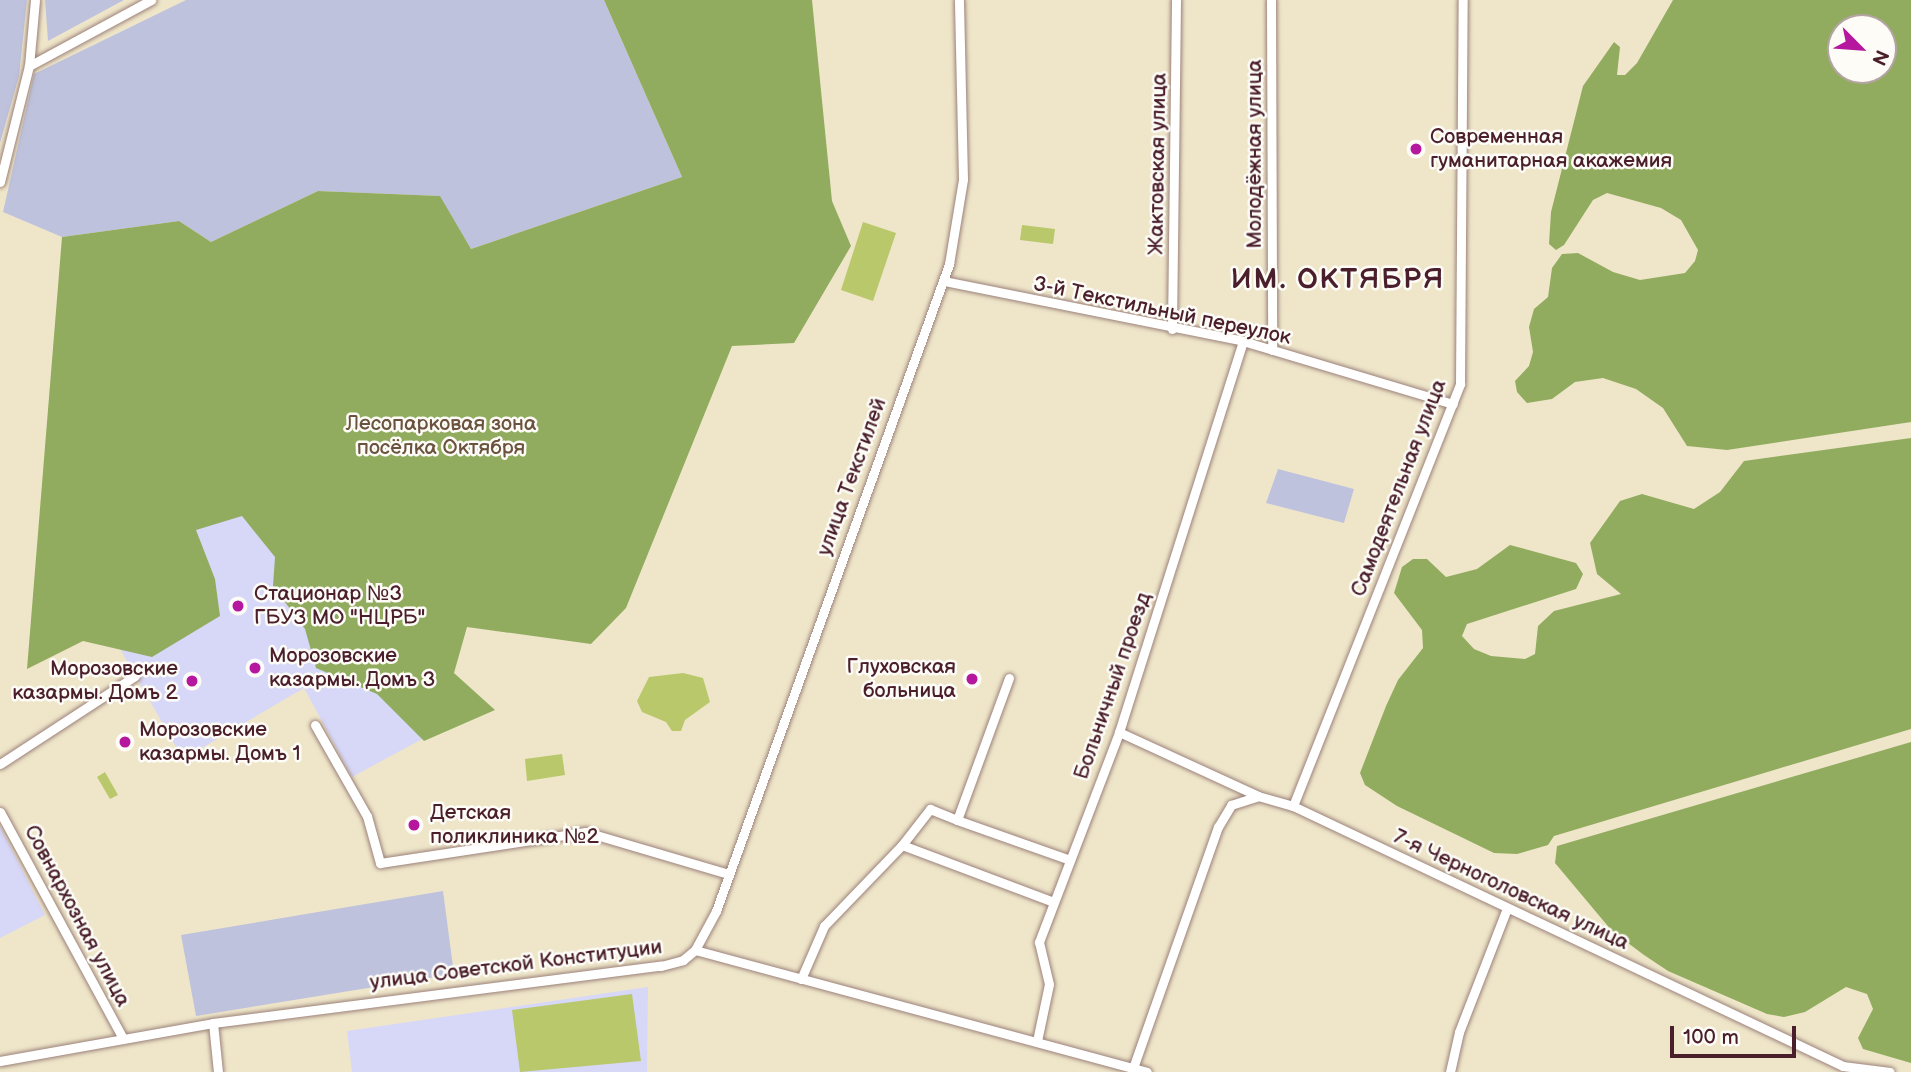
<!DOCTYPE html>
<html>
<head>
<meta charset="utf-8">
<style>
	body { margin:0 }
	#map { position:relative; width:1911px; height:1072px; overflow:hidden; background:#efe6ca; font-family:"Balsamiq Sans",sans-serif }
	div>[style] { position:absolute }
	.built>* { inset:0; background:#d7d7f8 }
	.industrial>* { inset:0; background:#bfc2dd }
	.green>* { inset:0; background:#b8c86b }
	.forest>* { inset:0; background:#92ac5f }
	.roads { filter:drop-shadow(0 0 2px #9c827a) drop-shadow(0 0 2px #9c827a) }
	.minor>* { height:9px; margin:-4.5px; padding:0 4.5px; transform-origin:4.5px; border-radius:4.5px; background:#fff }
	.dots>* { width:19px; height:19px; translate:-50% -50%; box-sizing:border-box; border:4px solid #fdfcf7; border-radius:50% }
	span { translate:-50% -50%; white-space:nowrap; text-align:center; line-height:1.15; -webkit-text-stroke:5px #fdfcf7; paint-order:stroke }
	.poi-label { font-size:21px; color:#4a1f2b }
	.left { translate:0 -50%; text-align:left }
	.right { translate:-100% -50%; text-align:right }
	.street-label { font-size:21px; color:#4a1f2b }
	.park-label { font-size:21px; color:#6b523e }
	.district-label { font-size:28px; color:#4a1f2b; font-weight:700; letter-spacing:2px }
	.north { position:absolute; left:1827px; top:14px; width:70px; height:70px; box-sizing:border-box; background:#fdfcf7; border:2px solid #b5a4a5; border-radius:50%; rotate:115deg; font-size:19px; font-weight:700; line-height:28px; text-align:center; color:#4a1f2b }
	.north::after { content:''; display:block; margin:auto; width:24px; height:32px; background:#b5179e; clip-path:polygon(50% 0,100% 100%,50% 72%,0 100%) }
	.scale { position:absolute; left:1670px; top:1026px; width:126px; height:32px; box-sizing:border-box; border:4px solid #4a1f2b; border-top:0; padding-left:9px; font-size:21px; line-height:24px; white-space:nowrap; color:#4a1f2b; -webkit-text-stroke:5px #fdfcf7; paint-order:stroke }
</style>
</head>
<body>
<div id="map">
	<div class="built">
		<div style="clip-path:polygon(250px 490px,450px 724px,352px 777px,304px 688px,183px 759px,112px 635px,182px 529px)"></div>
		<div style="clip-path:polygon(0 826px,45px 915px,0 938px)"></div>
		<div style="clip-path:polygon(648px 987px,647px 1072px,352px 1072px,347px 1031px)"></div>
	</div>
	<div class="industrial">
		<div style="clip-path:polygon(0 0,27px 0,19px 76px,0 143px)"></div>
		<div style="clip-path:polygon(45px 0,124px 0,48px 41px)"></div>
		<div style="clip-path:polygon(186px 0,604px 0,682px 177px,471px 249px,439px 196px,318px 191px,211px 242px,179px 221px,62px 237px,3px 212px,34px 74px)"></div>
		<div style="clip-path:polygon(1278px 469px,1354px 489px,1344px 523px,1266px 503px)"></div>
		<div style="clip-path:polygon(443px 891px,454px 974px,196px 1016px,181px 935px)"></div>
	</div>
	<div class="green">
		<div style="clip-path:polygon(863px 222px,896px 233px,873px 301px,841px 290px)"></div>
		<div style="clip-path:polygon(1022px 225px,1055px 229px,1053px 244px,1020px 240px)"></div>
		<div style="clip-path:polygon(683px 673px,703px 678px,710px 702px,685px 720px,681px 731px,672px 731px,666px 722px,642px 712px,637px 701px,649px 677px)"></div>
		<div style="clip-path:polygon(562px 754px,565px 775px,527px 781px,525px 759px)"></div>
		<div style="clip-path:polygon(105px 772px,118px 795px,110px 799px,97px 777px)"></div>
		<div style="clip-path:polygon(632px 994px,641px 1061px,520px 1072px,512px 1010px)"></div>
	</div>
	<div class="forest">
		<div style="clip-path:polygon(604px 0,812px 0,832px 201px,851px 246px,794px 343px,732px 346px,626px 608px,591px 644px,467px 627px,454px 673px,495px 710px,424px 741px,377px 694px,316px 668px,305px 629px,273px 586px,275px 557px,242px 516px,196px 530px,215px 579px,220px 616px,152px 657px,83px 641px,27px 669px,62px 237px,179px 221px,211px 242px,318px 191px,440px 196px,471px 249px,682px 177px)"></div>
		<div style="clip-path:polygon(evenodd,1673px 0,1911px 0,1911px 422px,1727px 450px,1687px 446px,1663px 408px,1636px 389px,1603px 378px,1575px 382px,1552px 399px,1527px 403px,1517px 392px,1515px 381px,1529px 366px,1533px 352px,1529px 327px,1534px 309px,1548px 297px,1552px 268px,1562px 254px,1578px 253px,1613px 272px,1640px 280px,1685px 273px,1695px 261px,1698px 250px,1681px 220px,1661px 208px,1607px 193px,1593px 200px,1564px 245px,1556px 250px,1549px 244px,1551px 212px,1583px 86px,1614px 42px,1620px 47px,1617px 75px,1625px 75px,1637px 63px,1673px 0,1841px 28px,1883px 28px,1883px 70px,1841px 70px,1841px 28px)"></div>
		<div style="clip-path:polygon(1911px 438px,1911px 729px,1554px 836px,1548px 845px,1517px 854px,1494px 853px,1397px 806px,1365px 785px,1360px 773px,1386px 706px,1398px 680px,1423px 648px,1422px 630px,1394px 593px,1402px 567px,1413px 559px,1427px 559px,1446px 577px,1477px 569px,1510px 545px,1576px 563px,1583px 574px,1576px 589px,1467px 624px,1462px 636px,1474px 649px,1491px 656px,1525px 659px,1535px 654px,1538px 626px,1554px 611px,1621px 594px,1597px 574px,1590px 543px,1620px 501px,1642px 494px,1694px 509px,1720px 492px,1744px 461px)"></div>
		<div style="clip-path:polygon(1911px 742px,1911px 1063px,1863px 1049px,1858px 1038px,1873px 1009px,1867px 994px,1846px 987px,1805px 1012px,1784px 1017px,1767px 1014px,1668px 971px,1644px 955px,1612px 931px,1555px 863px,1557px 846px)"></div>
	</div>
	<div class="roads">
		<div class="minor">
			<div style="left:1271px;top:0;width:350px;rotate:89.8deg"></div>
			<div style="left:29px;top:66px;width:139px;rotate:-28.4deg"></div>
			<div style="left:0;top:182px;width:120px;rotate:-76deg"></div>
			<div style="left:29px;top:66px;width:66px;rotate:-84.8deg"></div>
			<div style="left:944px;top:281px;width:305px;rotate:11.3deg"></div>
			<div style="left:1243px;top:341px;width:219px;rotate:16.7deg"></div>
			<div style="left:1172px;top:329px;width:329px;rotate:-89.3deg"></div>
			<div style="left:1009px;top:678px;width:151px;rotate:110.1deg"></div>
			<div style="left:957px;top:820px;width:120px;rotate:19.5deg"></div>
			<div style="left:315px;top:725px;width:105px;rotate:60.3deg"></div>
			<div style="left:367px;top:816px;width:49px;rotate:74.5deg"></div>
			<div style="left:380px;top:863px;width:208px;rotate:-8.6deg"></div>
			<div style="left:586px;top:832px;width:149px;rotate:16.4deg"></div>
			<div style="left:1119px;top:732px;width:153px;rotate:24.7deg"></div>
			<div style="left:1258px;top:796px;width:36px;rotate:16deg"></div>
			<div style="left:1293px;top:806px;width:608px;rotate:25.3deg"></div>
			<div style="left:1843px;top:1066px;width:47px;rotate:7.3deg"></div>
			<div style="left:0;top:764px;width:161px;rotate:-33.1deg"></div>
			<div style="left:1293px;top:806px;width:454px;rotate:-68.4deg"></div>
			<div style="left:1460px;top:384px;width:384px;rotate:-89.6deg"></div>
			<div style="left:0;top:812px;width:256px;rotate:61.5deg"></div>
			<div style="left:902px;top:845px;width:46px;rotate:-52.1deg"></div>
			<div style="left:930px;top:809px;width:29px;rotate:22deg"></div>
			<div style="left:695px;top:950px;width:468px;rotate:15.1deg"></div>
			<div style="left:801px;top:979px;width:58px;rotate:-66.5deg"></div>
			<div style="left:824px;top:926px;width:112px;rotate:-46.1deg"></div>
			<div style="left:902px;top:845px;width:162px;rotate:20.6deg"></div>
			<div style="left:213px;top:1023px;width:49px;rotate:84.2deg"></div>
			<div style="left:1037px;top:1041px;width:58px;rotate:-78.1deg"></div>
			<div style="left:1049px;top:984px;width:43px;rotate:-103.4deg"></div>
			<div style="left:1039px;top:942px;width:225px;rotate:-69.1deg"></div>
			<div style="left:1119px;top:732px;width:410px;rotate:-72.4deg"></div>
			<div style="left:0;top:1061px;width:216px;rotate:-10.1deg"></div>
			<div style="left:213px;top:1023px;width:452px;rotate:-7.3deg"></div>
			<div style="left:661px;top:966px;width:23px;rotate:-15deg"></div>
			<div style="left:683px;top:960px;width:16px;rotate:-40deg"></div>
			<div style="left:695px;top:950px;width:44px;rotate:-61.7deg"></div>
			<div style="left:716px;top:911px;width:688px;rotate:-70.19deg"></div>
			<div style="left:949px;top:264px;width:86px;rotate:-80.6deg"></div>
			<div style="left:963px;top:179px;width:179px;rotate:-91.3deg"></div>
			<div style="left:1133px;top:1068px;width:256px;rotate:-70.6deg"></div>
			<div style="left:1218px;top:827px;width:26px;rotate:-59deg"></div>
			<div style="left:1231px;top:805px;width:28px;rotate:-18deg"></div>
			<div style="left:1450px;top:1072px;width:41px;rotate:-77.3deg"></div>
			<div style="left:1459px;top:1032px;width:133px;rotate:-68.8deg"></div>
		</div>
	</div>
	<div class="dots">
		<div style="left:1416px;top:149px;background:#b5179e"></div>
		<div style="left:238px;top:606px;background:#b5179e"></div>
		<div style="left:255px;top:668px;background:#b5179e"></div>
		<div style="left:972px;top:679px;background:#b5179e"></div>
		<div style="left:192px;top:681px;background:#b5179e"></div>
		<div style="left:125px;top:742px;background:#b5179e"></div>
		<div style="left:414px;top:825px;background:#b5179e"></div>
	</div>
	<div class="poi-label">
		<span class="left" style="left:1430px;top:149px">Современная<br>гуманитарная акажемия</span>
		<span class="left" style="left:254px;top:606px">Стационар №3<br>ГБУЗ МО "НЦРБ"</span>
		<span class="left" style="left:269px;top:668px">Морозовские<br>казармы. Домъ 3</span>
		<span class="right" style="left:956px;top:679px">Глуховская<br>больница</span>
		<span class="right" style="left:178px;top:681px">Морозовские<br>казармы. Домъ 2</span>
		<span class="left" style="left:139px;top:742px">Морозовские<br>казармы. Домъ 1</span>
		<span class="left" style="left:430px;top:825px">Детская<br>поликлиника №2</span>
	</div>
	<div class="street-label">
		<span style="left:1255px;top:154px;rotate:-90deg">Молодёжная улица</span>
		<span style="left:1158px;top:164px;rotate:-89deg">Жактовская улица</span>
		<span style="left:1162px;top:311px;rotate:12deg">3-й Текстильный переулок</span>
		<span style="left:852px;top:477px;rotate:-70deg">улица Текстилей</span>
		<span style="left:1399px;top:488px;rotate:-69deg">Самодеятельная улица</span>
		<span style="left:1113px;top:686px;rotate:-71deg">Больничный проезд</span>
		<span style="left:1511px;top:890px;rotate:25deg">7-я Черноголовская улица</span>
		<span style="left:77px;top:916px;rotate:62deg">Совнархозная улица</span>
		<span style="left:516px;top:965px;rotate:-7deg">улица Советской Конституции</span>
	</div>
	<div class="park-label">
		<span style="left:441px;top:436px">Лесопарковая зона<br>посёлка Октября</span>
	</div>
	<div class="district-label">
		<span style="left:1338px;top:280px">ИМ. ОКТЯБРЯ</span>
	</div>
	<div class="north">N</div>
	<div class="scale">100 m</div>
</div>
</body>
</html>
